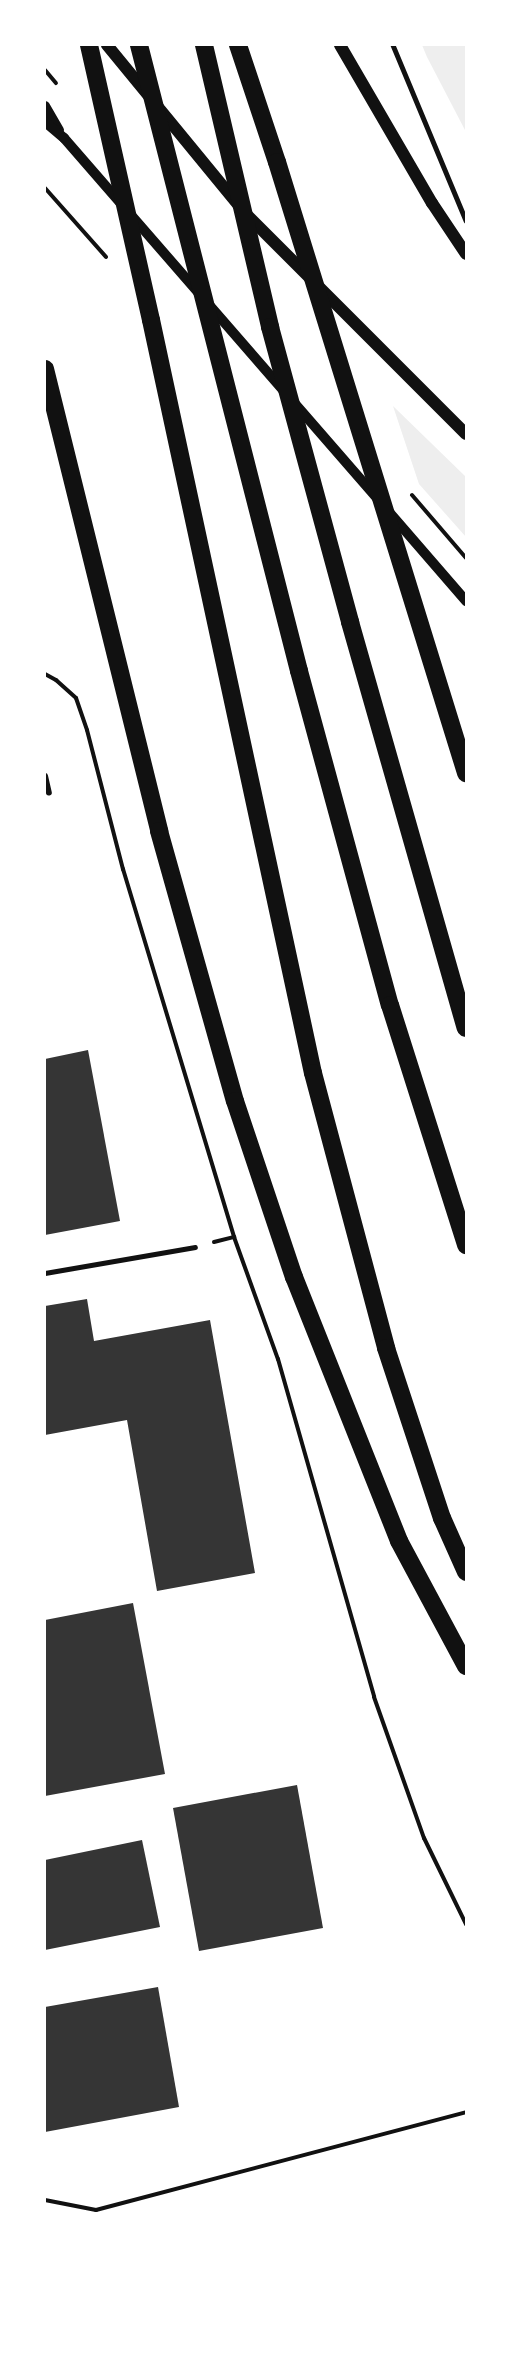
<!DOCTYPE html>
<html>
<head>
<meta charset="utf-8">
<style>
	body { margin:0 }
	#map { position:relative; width:511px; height:2377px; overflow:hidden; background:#fff; font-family:"Asap Condensed",sans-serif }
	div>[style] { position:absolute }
	.green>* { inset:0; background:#eee }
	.building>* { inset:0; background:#353535 }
	.path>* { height:4px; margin:-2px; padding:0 2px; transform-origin:2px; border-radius:2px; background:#111 }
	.service>* { height:4.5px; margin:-2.25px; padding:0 2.25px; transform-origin:2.25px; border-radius:2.25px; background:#111 }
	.minor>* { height:6px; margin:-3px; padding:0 3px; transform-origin:3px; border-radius:3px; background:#111 }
	.tertiary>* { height:10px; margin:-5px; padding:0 5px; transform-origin:5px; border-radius:5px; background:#111 }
	.secondary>* { height:12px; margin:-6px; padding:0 6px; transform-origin:6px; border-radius:6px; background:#111 }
	.motorway>* { height:18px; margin:-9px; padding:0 9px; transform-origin:9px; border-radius:9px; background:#111 }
	span { translate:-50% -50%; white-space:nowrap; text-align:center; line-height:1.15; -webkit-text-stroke:4.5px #fff; paint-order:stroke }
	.frame { position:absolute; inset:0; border:46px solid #fff; pointer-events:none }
</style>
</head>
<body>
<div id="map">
	<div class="green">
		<div style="clip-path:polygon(422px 45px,466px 45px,466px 132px,427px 57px)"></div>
		<div style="clip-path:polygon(393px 406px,466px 477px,466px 537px,419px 484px)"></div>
	</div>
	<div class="building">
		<div style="clip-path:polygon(88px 1050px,120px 1221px,45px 1235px,45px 1059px)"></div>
		<div style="clip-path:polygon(87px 1299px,94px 1341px,210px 1320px,255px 1573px,157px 1591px,127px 1420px,45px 1435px,45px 1306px)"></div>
		<div style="clip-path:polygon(133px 1603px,165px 1774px,45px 1796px,45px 1620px)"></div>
		<div style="clip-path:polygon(297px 1785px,323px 1928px,199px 1951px,173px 1808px)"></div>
		<div style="clip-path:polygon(142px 1840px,160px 1927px,45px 1950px,45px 1860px)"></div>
		<div style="clip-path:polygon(158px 1987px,179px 2107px,45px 2132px,45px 2007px)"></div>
	</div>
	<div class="path">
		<div style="left:45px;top:70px;width:17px;rotate:50deg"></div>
		<div style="left:45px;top:188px;width:92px;rotate:48.5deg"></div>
		<div style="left:412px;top:495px;width:83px;rotate:49.4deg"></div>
		<div style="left:45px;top:674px;width:13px;rotate:29deg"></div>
		<div style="left:56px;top:680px;width:27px;rotate:42deg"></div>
		<div style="left:76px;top:698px;width:34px;rotate:71deg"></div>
		<div style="left:87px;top:730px;width:144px;rotate:75.5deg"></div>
		<div style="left:123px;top:869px;width:384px;rotate:73.2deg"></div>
		<div style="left:234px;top:1237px;width:130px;rotate:70.2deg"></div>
		<div style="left:278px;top:1359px;width:351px;rotate:74.1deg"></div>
		<div style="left:374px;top:1697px;width:150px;rotate:70.5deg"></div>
		<div style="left:424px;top:1838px;width:96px;rotate:64deg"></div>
		<div style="left:214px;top:1242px;width:21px;rotate:-14deg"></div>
		<div style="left:45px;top:2200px;width:52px;rotate:11.1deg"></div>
		<div style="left:96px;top:2210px;width:383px;rotate:-14.8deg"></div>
	</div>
	<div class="service">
		<div style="left:393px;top:45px;width:190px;rotate:67.4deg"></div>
		<div style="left:45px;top:1273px;width:152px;rotate:-9.8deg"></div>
	</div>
	<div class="minor">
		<div style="left:45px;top:776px;width:17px;rotate:77deg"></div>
	</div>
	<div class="tertiary">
		<div style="left:45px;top:106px;width:28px;rotate:60deg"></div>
		<div style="left:45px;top:122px;width:25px;rotate:40deg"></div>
		<div style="left:64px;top:138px;width:477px;rotate:49deg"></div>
		<div style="left:389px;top:512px;width:118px;rotate:49.1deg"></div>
	</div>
	<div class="secondary">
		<div style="left:107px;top:45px;width:219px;rotate:50.6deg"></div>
		<div style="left:246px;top:214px;width:311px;rotate:45deg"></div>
		<div style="left:340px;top:45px;width:183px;rotate:59.8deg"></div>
		<div style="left:432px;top:203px;width:61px;rotate:56.3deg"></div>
	</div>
	<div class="motorway">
		<div style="left:89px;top:45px;width:282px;rotate:77.3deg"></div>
		<div style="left:151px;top:320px;width:770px;rotate:77.86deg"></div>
		<div style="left:313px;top:1073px;width:285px;rotate:75.1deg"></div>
		<div style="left:386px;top:1348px;width:179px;rotate:71.8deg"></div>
		<div style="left:442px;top:1518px;width:59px;rotate:66deg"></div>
		<div style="left:139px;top:45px;width:646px;rotate:75.66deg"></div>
		<div style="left:299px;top:671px;width:346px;rotate:74.8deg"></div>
		<div style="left:390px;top:1005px;width:252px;rotate:72.4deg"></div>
		<div style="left:204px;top:45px;width:290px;rotate:76.8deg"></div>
		<div style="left:270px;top:327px;width:306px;rotate:74.8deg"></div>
		<div style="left:350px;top:622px;width:422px;rotate:74.1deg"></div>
		<div style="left:238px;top:45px;width:123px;rotate:71.6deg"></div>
		<div style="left:277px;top:162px;width:640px;rotate:72.81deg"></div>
		<div style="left:45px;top:369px;width:476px;rotate:76.1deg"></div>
		<div style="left:159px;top:831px;width:280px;rotate:74.3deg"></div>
		<div style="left:235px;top:1101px;width:186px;rotate:71.5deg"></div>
		<div style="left:294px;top:1277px;width:284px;rotate:68.3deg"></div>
		<div style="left:399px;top:1541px;width:142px;rotate:61.8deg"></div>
	</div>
	<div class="frame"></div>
</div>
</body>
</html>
